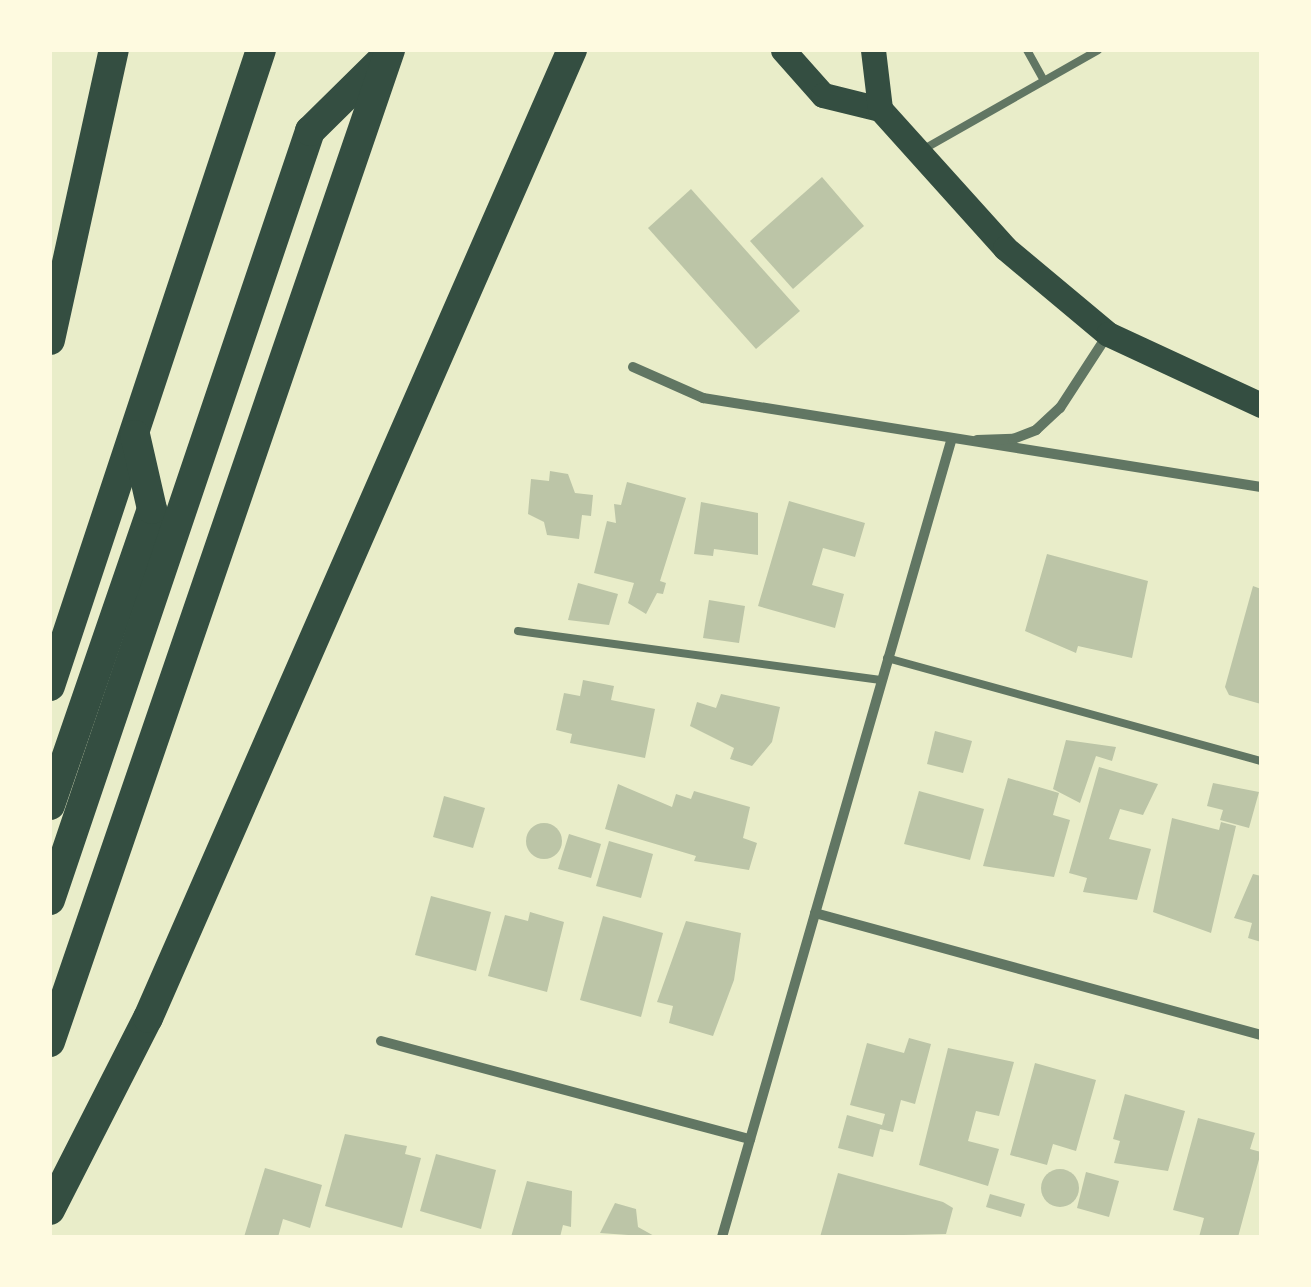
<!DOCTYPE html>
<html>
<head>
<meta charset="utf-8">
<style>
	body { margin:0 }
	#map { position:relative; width:1311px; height:1287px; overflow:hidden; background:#e9edc9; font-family:"Asap Condensed",sans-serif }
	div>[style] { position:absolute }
	.building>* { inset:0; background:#bcc5a7 }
	.round { border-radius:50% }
	.service>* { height:8px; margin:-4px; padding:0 4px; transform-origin:4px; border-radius:4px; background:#617663 }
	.minor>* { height:10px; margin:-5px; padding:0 5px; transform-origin:5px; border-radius:5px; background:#617663 }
	.primary>* { height:25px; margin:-12.5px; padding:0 12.5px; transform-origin:12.5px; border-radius:12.5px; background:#344e41 }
	.motorway>* { height:30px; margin:-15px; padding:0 15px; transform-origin:15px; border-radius:15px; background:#344e41 }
	span { translate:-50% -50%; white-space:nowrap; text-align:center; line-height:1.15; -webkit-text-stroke:10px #fefae0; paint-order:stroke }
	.frame { position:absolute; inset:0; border:52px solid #fefae0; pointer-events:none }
</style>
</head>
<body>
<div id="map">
	<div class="building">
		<div style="clip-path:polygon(822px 177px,864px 226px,793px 289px,750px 241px)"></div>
		<div style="clip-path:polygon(691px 189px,800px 311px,756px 349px,648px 228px)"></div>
		<div style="clip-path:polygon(550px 471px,568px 474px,575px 493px,593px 495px,591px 516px,582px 515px,579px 539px,547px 535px,544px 522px,528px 514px,531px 479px,549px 481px)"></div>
		<div style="clip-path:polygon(627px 482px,686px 498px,660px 581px,666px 583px,663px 594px,657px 593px,646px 614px,628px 603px,634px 583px,594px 573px,607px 521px,616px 523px,614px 504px,621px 505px)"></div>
		<div style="clip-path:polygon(789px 501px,865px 523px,855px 557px,823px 548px,812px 585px,844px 594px,835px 628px,758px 606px)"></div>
		<div style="clip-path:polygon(701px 502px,758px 513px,758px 555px,714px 549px,713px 556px,694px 554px)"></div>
		<div style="clip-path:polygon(1047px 554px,1148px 581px,1132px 658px,1078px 646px,1076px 653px,1025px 631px)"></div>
		<div style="clip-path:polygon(578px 583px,618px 594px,609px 625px,568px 620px)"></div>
		<div style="clip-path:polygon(1253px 586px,1261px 589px,1261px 704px,1229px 695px,1225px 687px)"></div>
		<div style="clip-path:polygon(709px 600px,745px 606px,739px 643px,703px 638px)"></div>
		<div style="clip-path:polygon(583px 680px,614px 686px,611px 700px,655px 709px,645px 758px,570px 743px,572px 734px,556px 730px,564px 693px,580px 696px)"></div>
		<div style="clip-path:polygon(721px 694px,780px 707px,772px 742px,752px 766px,730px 759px,734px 748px,690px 726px,697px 702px,716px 708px)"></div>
		<div style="clip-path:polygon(935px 731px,972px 741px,963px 773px,927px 764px)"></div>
		<div style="clip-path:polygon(1066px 740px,1116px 747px,1112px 761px,1096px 756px,1080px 803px,1053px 789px)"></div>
		<div style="clip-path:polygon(1099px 767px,1158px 784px,1143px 815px,1120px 809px,1109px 839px,1151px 849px,1137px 900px,1083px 892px,1087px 878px,1069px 873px)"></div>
		<div style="clip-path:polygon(1008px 778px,1059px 793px,1053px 815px,1070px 820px,1054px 877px,983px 866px)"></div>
		<div style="clip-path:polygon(1213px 783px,1259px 792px,1249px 828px,1220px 820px,1223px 810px,1207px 806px)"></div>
		<div style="clip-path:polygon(618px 784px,672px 807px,676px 794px,691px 799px,694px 791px,750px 807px,743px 838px,757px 843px,749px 870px,694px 861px,696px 856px,605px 829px)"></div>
		<div style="clip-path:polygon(919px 791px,984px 809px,970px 860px,904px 844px)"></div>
		<div style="clip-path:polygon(444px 796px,485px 808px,473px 848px,433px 837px)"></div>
		<div style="clip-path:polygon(1172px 818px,1219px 830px,1221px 822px,1236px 826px,1211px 933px,1153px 912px)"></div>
		<div class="round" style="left:526px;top:823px;width:36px;height:36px"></div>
		<div style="clip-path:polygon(569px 834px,601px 844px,591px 878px,558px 869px)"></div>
		<div style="clip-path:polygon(609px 841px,653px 854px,641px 898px,596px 886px)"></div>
		<div style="clip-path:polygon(1253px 874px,1261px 876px,1261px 942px,1248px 938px,1252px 923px,1234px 918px)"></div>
		<div style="clip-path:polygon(431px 896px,491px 912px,476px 971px,415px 955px)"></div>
		<div style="clip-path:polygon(530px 912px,564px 922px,547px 992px,488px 976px,505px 915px,528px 921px)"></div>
		<div style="clip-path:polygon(603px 916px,663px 933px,641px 1017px,580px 1000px)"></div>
		<div style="clip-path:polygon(686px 921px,741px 933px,734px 980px,713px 1036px,669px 1023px,673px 1006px,657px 1002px)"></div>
		<div style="clip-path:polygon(909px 1038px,931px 1044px,915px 1104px,901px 1100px,893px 1132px,880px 1129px,873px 1157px,838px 1148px,847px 1115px,882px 1125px,885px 1114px,850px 1105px,867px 1043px,904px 1053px)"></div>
		<div style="clip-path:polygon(948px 1048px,1014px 1062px,999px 1116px,976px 1111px,968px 1141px,999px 1149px,988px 1186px,919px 1165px)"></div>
		<div style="clip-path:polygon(1035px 1063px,1096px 1080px,1076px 1151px,1053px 1144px,1047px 1165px,1010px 1155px)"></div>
		<div style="clip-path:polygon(1125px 1094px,1185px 1111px,1168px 1171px,1114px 1163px,1120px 1141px,1113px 1139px)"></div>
		<div style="clip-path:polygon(1198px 1118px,1255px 1133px,1250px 1149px,1261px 1152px,1238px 1237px,1199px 1237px,1204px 1218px,1173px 1210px)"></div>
		<div style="clip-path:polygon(345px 1134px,407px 1146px,405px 1154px,421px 1158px,402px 1228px,325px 1206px)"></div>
		<div style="clip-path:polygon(436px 1154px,496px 1170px,481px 1229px,420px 1211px)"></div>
		<div style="clip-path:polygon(265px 1168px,322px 1185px,310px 1228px,283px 1219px,278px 1237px,244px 1237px)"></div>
		<div class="round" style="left:1041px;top:1169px;width:38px;height:38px"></div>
		<div style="clip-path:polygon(1086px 1172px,1119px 1181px,1109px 1217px,1077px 1208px)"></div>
		<div style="clip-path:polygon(838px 1173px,943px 1202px,953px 1208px,946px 1234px,820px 1237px)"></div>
		<div style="clip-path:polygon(527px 1181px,572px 1191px,571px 1227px,563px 1225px,560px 1237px,511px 1237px)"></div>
		<div style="clip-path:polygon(990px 1194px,1025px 1204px,1021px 1217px,986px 1207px)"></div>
		<div style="clip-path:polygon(615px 1203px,636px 1209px,638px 1227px,656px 1237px,600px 1233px)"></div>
	</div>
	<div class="service">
		<div style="left:1027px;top:50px;width:35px;rotate:61deg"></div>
		<div style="left:924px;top:149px;width:200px;rotate:-29.6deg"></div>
		<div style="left:518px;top:631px;width:366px;rotate:7.7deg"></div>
		<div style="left:887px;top:658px;width:388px;rotate:15.4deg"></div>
	</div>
	<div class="minor">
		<div style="left:633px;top:367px;width:77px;rotate:23.9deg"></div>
		<div style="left:703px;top:398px;width:565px;rotate:9.06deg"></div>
		<div style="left:977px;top:440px;width:36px;rotate:-2deg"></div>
		<div style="left:1013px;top:439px;width:25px;rotate:-21deg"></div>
		<div style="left:1036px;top:430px;width:33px;rotate:-43deg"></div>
		<div style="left:1060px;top:408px;width:88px;rotate:-57deg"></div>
		<div style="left:815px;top:913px;width:462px;rotate:15.3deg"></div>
		<div style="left:381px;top:1041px;width:382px;rotate:14.9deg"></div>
		<div style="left:722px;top:1237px;width:828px;rotate:-73.95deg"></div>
	</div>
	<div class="primary">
		<div style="left:783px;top:50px;width:60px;rotate:48.4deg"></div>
		<div style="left:823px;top:95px;width:59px;rotate:13.8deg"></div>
		<div style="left:880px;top:109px;width:187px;rotate:48deg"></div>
		<div style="left:1005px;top:248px;width:134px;rotate:39.9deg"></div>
		<div style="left:1108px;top:334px;width:169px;rotate:24.9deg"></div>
		<div style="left:873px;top:50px;width:59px;rotate:83.2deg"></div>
	</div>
	<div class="motorway">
		<div style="left:50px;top:340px;width:297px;rotate:-77.6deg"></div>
		<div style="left:50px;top:686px;width:670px;rotate:-71.65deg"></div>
		<div style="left:50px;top:805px;width:313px;rotate:-71deg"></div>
		<div style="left:152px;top:509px;width:76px;rotate:-102.9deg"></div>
		<div style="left:50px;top:900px;width:812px;rotate:-71.32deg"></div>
		<div style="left:310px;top:131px;width:104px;rotate:-44.6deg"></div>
		<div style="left:50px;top:1042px;width:1049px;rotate:-71.08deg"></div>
		<div style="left:50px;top:1210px;width:216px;rotate:-63deg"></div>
		<div style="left:148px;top:1018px;width:1057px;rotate:-66.35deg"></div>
	</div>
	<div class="frame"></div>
</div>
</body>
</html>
